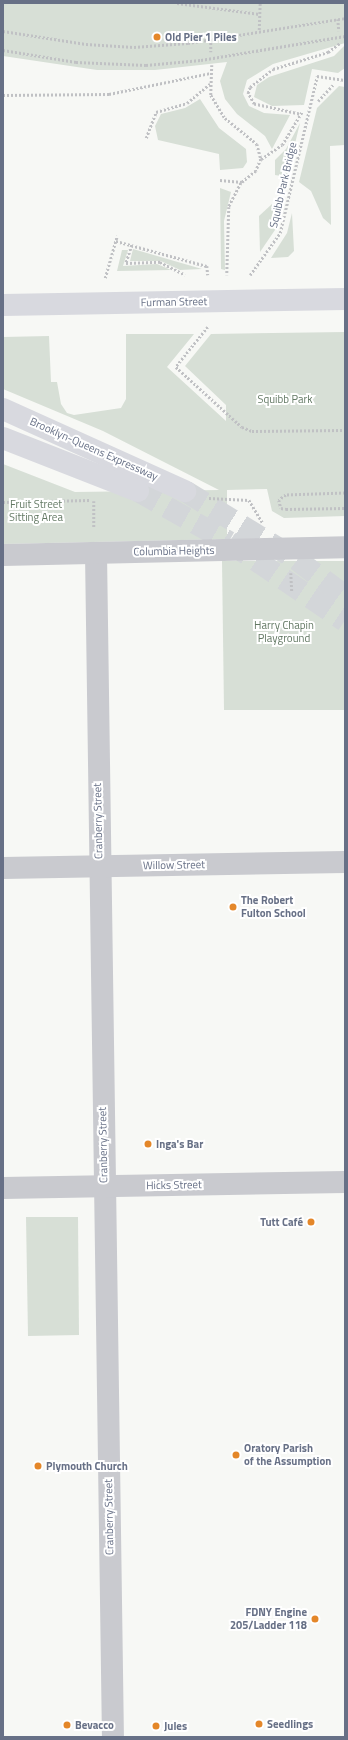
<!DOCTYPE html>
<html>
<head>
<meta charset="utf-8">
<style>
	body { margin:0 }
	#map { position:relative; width:348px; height:1740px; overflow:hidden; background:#f7f8f5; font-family:"Titillium Web",sans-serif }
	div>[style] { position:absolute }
	.green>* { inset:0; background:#d7dfd6 }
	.highway-tunnel>* { height:22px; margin-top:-11px; transform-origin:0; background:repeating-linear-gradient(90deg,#d3d6d9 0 22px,transparent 0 33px) }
	.path>* { height:2.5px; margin-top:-1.25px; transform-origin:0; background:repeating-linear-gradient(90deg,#c0c1c4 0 2px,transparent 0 4px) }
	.minor>* { height:22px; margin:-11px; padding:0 11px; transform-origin:11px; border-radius:11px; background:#c9cacf }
	.major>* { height:22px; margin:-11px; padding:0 11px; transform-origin:11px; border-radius:11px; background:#d8d9df }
	.highway>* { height:22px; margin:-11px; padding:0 11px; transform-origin:11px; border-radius:11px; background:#d8d9df }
	.dots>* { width:11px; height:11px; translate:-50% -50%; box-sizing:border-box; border:2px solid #fff; border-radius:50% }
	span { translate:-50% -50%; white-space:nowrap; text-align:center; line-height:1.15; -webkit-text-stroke:4px #fff; paint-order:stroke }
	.poi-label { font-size:11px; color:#677086; font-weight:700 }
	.left { translate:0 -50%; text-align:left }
	.right { translate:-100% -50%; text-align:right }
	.street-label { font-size:11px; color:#677086 }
	.park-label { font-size:11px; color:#627863 }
	.frame { position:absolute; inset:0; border:4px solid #677086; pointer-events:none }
</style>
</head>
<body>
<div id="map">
	<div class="green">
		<div style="clip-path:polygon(3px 3px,345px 3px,345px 43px,273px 64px,247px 80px,243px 94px,249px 106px,264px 113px,290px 115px,272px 149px,265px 136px,237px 114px,225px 99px,220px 81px,227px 62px,155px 70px,97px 70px,3px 56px)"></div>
		<div style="clip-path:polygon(345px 45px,345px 68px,338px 73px,312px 69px,304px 105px,272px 106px,254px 97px,257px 85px,269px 77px,334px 56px)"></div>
		<div style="clip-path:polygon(339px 86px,345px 87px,345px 145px,330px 146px,331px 225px,323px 218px,311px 191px,299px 182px,317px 108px)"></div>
		<div style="clip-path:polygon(200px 99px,219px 128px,246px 149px,247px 162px,243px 168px,220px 170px,219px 154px,158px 140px,155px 126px,161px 114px,185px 108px)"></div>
		<div style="clip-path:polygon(300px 123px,287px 177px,275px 175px,275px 160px,286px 149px)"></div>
		<div style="clip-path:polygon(220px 188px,231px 192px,224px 221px,225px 270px,221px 269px)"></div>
		<div style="clip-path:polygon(272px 204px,281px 205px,275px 230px,260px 252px,259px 216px)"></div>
		<div style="clip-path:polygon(292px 213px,294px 251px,288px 257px,271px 258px,287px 233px)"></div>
		<div style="clip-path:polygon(133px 249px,202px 269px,180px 270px,161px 261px,130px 261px)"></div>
		<div style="clip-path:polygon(122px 250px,128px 250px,123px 266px,157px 264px,171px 270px,117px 271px)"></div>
		<div style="clip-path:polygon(345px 332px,345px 516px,284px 518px,272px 511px,267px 489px,227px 490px,227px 539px,3px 544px,3px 464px,75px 492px,219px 490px,103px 431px,3px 389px,3px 337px,49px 336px,51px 382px,57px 382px,61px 404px,67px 413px,74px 415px,121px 408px,126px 399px,126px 334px,194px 334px,167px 367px,226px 421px,226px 405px,185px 366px,211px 334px)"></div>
		<div style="clip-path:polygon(222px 561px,345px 561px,345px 710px,224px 710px)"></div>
		<div style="clip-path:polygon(26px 1217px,78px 1217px,79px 1335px,28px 1336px)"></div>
	</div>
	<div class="highway-tunnel">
		<div style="left:138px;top:491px;width:104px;rotate:29.3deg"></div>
		<div style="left:229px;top:542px;width:140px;rotate:34.3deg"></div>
		<div style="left:185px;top:491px;width:132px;rotate:31.6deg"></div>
		<div style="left:297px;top:560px;width:60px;rotate:36.9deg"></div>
	</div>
	<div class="path">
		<div style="left:177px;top:3px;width:83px;rotate:7.6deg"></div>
		<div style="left:338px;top:19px;width:12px;rotate:85deg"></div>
		<div style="left:259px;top:30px;width:27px;rotate:-88deg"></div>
		<div style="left:3px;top:31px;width:84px;rotate:8.9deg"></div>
		<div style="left:86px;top:44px;width:48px;rotate:3.6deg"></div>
		<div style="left:134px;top:47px;width:54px;rotate:-4.2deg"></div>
		<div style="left:188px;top:43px;width:159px;rotate:-9deg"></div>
		<div style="left:211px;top:39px;width:13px;rotate:90deg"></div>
		<div style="left:3px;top:50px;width:74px;rotate:9.3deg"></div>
		<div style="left:76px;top:62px;width:70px;rotate:2.5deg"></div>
		<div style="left:146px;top:65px;width:55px;rotate:-5.2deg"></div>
		<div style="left:201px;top:60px;width:146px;rotate:-9.5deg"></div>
		<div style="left:212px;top:65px;width:30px;rotate:92deg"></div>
		<div style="left:211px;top:95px;width:27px;rotate:59deg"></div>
		<div style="left:225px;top:118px;width:41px;rotate:39.1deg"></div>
		<div style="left:257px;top:144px;width:16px;rotate:75deg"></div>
		<div style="left:261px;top:159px;width:13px;rotate:113deg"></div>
		<div style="left:256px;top:171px;width:19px;rotate:141deg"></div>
		<div style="left:241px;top:183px;width:27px;rotate:117deg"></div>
		<div style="left:229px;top:207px;width:68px;rotate:91.7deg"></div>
		<div style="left:3px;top:95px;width:106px;rotate:-0.5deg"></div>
		<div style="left:109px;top:94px;width:103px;rotate:-11.7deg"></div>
		<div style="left:318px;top:101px;width:22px;rotate:-47deg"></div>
		<div style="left:299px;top:114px;width:46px;rotate:-167.5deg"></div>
		<div style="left:254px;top:104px;width:13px;rotate:-119deg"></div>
		<div style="left:248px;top:93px;width:6px;rotate:-72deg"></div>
		<div style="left:250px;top:87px;width:29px;rotate:-38deg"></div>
		<div style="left:273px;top:69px;width:58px;rotate:-17.2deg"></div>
		<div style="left:328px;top:52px;width:15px;rotate:-37deg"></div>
		<div style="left:146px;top:138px;width:28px;rotate:-69deg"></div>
		<div style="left:156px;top:112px;width:32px;rotate:-16deg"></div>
		<div style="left:187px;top:103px;width:30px;rotate:-40deg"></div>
		<div style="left:261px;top:159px;width:25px;rotate:-34deg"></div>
		<div style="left:282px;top:145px;width:39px;rotate:-59deg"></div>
		<div style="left:220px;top:180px;width:22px;rotate:5deg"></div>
		<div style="left:116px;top:241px;width:94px;rotate:15.4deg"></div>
		<div style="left:207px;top:266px;width:9px;rotate:84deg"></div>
		<div style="left:132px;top:245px;width:19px;rotate:108deg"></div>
		<div style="left:126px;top:263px;width:34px;rotate:-2deg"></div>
		<div style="left:160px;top:262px;width:28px;rotate:27deg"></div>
		<div style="left:250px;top:275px;width:52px;rotate:-54.5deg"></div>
		<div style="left:280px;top:233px;width:161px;rotate:-76.7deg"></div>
		<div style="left:317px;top:76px;width:28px;rotate:8deg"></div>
		<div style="left:105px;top:278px;width:44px;rotate:-74.1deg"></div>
		<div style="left:208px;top:327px;width:51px;rotate:128.7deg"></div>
		<div style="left:176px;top:367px;width:89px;rotate:42.3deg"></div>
		<div style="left:242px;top:427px;width:11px;rotate:22deg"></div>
		<div style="left:252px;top:431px;width:93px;rotate:-0.6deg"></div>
		<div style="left:345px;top:493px;width:59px;rotate:178.1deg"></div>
		<div style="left:286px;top:495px;width:9px;rotate:144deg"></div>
		<div style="left:279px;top:500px;width:8px;rotate:76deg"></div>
		<div style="left:281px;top:508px;width:5px;rotate:11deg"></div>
		<div style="left:286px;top:509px;width:59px;rotate:-1deg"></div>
		<div style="left:209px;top:498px;width:40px;rotate:2.9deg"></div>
		<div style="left:249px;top:500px;width:27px;rotate:59deg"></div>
		<div style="left:94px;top:501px;width:27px;rotate:90deg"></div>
		<div style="left:3px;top:502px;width:87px;rotate:-1.3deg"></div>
		<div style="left:291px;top:573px;width:18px;rotate:87deg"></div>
	</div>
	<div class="minor">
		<div style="left:96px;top:553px;width:1184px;rotate:89.18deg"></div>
		<div style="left:3px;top:555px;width:342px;rotate:-1.3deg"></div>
		<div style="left:3px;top:868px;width:342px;rotate:-1deg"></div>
		<div style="left:3px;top:1188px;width:342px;rotate:-1deg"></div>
	</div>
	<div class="major">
		<div style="left:3px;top:305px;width:342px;rotate:-1deg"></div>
	</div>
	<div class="highway">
		<div style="left:3px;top:409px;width:200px;rotate:24.3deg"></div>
		<div style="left:3px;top:438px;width:145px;rotate:21.4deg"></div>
	</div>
	<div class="dots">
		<div style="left:157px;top:37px;background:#e48729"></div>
		<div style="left:233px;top:907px;background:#e48729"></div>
		<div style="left:148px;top:1144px;background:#e48729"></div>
		<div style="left:311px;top:1222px;background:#e48729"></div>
		<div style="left:236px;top:1455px;background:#e48729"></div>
		<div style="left:38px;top:1466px;background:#e48729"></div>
		<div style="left:315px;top:1619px;background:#e48729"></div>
		<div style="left:259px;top:1724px;background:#e48729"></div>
		<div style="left:67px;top:1725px;background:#e48729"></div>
		<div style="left:156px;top:1726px;background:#e48729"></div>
	</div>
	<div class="poi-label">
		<span class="left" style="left:165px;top:37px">Old Pier 1 Piles</span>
		<span class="left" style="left:241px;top:907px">The Robert<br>Fulton School</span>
		<span class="left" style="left:156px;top:1144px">Inga's Bar</span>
		<span class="right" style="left:303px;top:1222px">Tutt Café</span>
		<span class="left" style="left:244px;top:1455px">Oratory Parish<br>of the Assumption</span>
		<span class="left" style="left:46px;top:1466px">Plymouth Church</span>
		<span class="right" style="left:307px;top:1619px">FDNY Engine<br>205/Ladder 118</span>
		<span class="left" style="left:267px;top:1724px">Seedlings</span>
		<span class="left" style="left:75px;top:1725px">Bevacco</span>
		<span class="left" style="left:164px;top:1726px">Jules</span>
	</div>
	<div class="street-label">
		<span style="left:283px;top:185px;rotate:-77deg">Squibb Park Bridge</span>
		<span style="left:174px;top:302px;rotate:-1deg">Furman Street</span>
		<span style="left:94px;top:449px;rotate:24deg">Brooklyn-Queens Expressway</span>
		<span style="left:174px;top:551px;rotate:-1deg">Columbia Heights</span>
		<span style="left:98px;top:821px;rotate:-91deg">Cranberry Street</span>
		<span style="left:174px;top:865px;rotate:-1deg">Willow Street</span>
		<span style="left:103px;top:1145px;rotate:-91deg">Cranberry Street</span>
		<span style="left:174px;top:1185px;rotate:-1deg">Hicks Street</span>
		<span style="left:109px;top:1517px;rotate:-91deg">Cranberry Street</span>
	</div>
	<div class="park-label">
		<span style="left:285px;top:399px">Squibb Park</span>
		<span style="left:36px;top:511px">Fruit Street<br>Sitting Area</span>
		<span style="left:284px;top:632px">Harry Chapin<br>Playground</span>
	</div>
	<div class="frame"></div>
</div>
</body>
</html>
